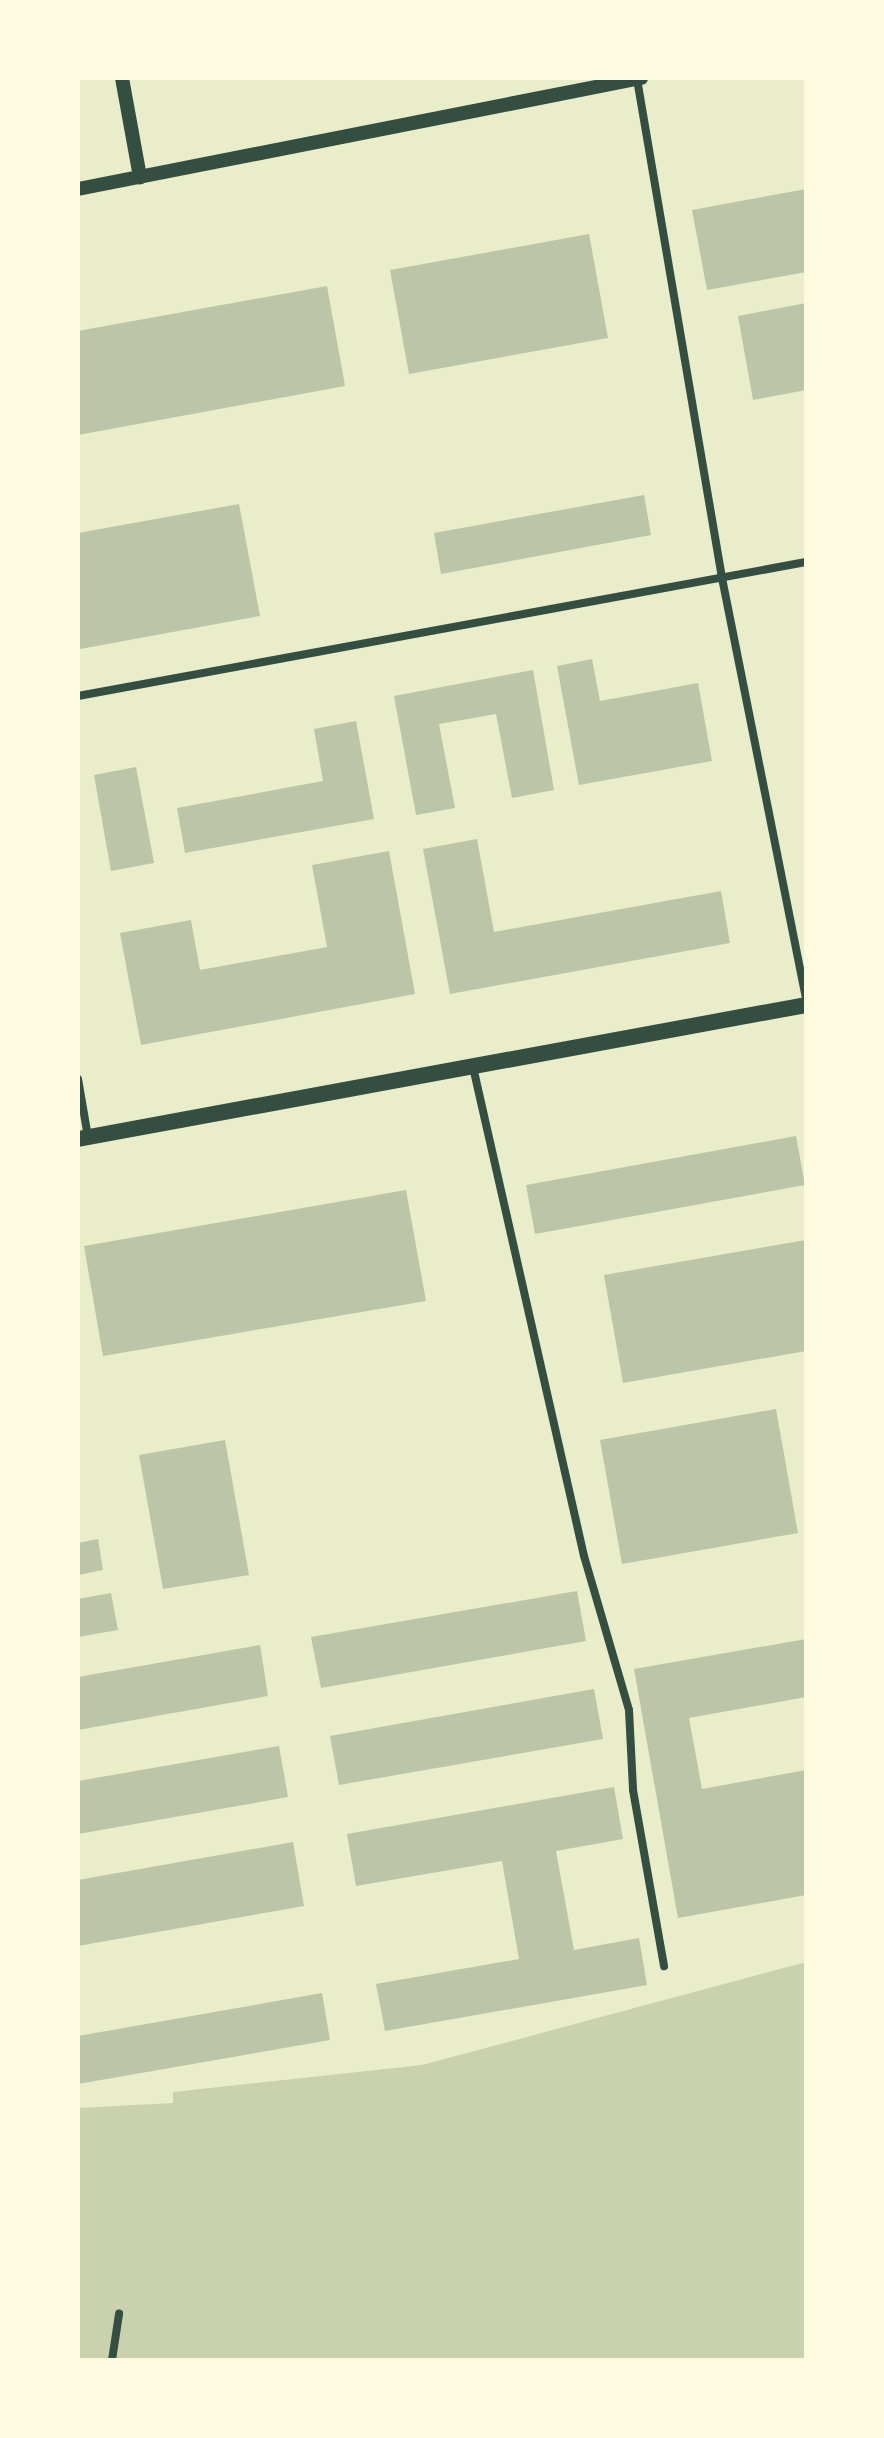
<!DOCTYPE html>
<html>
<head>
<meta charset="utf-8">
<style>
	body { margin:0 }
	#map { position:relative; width:884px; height:2438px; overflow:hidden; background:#e9edc9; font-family:"Fira Sans",sans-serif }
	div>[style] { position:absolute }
	.green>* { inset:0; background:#cad2ad }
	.building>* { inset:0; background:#bcc5a7 }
	.minor>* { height:8px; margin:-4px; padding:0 4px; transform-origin:4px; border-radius:4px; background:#344e41 }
	.secondary>* { height:14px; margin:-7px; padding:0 7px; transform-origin:7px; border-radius:7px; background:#344e41 }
	.primary>* { height:16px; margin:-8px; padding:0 8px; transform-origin:8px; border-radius:8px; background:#344e41 }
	span { translate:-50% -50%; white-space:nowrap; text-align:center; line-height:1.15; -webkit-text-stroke:7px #fefae0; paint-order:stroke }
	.frame { position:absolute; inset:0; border:80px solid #fefae0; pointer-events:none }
</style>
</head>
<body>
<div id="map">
	<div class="green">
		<div style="clip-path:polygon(806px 1962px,806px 2360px,78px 2360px,78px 2108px,173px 2103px,173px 2092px,422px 2065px)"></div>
	</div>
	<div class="building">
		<div style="clip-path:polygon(806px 189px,806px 272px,707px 290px,692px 210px)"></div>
		<div style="clip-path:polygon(589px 234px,608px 338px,409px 374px,390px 270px)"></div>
		<div style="clip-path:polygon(327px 286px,345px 386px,78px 435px,78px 331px)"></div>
		<div style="clip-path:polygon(806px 303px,806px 390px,753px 400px,738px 316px)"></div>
		<div style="clip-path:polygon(644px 495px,651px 535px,441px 574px,434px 533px)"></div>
		<div style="clip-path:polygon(239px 504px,260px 616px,80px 649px,78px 533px)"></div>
		<div style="clip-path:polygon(592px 659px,600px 701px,698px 683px,712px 761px,579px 785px,557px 666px)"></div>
		<div style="clip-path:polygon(533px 670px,554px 790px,512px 798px,496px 714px,439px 724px,455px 808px,416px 815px,394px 696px)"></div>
		<div style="clip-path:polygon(356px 721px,374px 819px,185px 853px,177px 808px,323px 781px,314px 729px)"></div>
		<div style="clip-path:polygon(136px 767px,154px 863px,111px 871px,94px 775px)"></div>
		<div style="clip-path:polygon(477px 839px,494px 932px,721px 891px,730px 943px,450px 994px,423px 849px)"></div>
		<div style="clip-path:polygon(389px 851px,415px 994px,141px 1045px,120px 933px,191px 920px,200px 970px,327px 947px,312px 865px)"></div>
		<div style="clip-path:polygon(796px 1136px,805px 1185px,535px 1234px,526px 1185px)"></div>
		<div style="clip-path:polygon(406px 1190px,426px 1301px,103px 1356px,84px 1246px)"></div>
		<div style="clip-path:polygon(806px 1240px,806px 1351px,623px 1383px,604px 1275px)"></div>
		<div style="clip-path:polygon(776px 1409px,798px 1533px,622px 1564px,600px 1440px)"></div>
		<div style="clip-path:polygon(225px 1440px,249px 1575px,163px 1589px,139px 1455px)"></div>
		<div style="clip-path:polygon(98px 1539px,103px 1570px,78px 1575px,78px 1543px)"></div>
		<div style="clip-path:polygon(577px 1591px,586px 1641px,321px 1688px,311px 1637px)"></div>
		<div style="clip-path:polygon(111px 1593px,118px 1630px,78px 1637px,78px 1599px)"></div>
		<div style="clip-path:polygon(806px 1639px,806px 1697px,689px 1718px,702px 1789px,806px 1770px,806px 1895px,678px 1918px,634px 1669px)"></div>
		<div style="clip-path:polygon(260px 1645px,268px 1696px,78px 1730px,78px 1677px)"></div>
		<div style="clip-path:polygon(594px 1689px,603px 1739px,339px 1785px,330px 1736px)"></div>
		<div style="clip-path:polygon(279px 1746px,288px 1797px,78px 1834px,78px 1781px)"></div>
		<div style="clip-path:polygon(614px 1787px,623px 1839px,556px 1851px,574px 1950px,639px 1938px,647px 1985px,385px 2031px,376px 1984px,519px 1959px,502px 1861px,356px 1886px,347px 1834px)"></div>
		<div style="clip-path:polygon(293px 1842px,304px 1906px,78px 1946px,78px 1880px)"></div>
		<div style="clip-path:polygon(322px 1993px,330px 2040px,78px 2084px,78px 2036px)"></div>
	</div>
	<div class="minor">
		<div style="left:637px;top:79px;width:506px;rotate:80.33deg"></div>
		<div style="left:722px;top:578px;width:428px;rotate:78.7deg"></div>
		<div style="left:78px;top:696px;width:740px;rotate:-10.43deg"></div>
		<div style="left:473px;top:1067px;width:501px;rotate:77.21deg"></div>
		<div style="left:584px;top:1556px;width:160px;rotate:73.7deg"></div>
		<div style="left:629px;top:1710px;width:80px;rotate:87.1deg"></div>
		<div style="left:633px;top:1790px;width:179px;rotate:80deg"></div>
		<div style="left:78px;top:1079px;width:59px;rotate:80.2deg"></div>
		<div style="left:112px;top:2360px;width:47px;rotate:-81.3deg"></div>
	</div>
	<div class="secondary">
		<div style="left:122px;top:78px;width:101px;rotate:79.7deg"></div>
		<div style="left:78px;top:189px;width:574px;rotate:-11.15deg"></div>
	</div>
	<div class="primary">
		<div style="left:78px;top:1139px;width:740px;rotate:-10.43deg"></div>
	</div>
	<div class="frame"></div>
</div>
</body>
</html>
